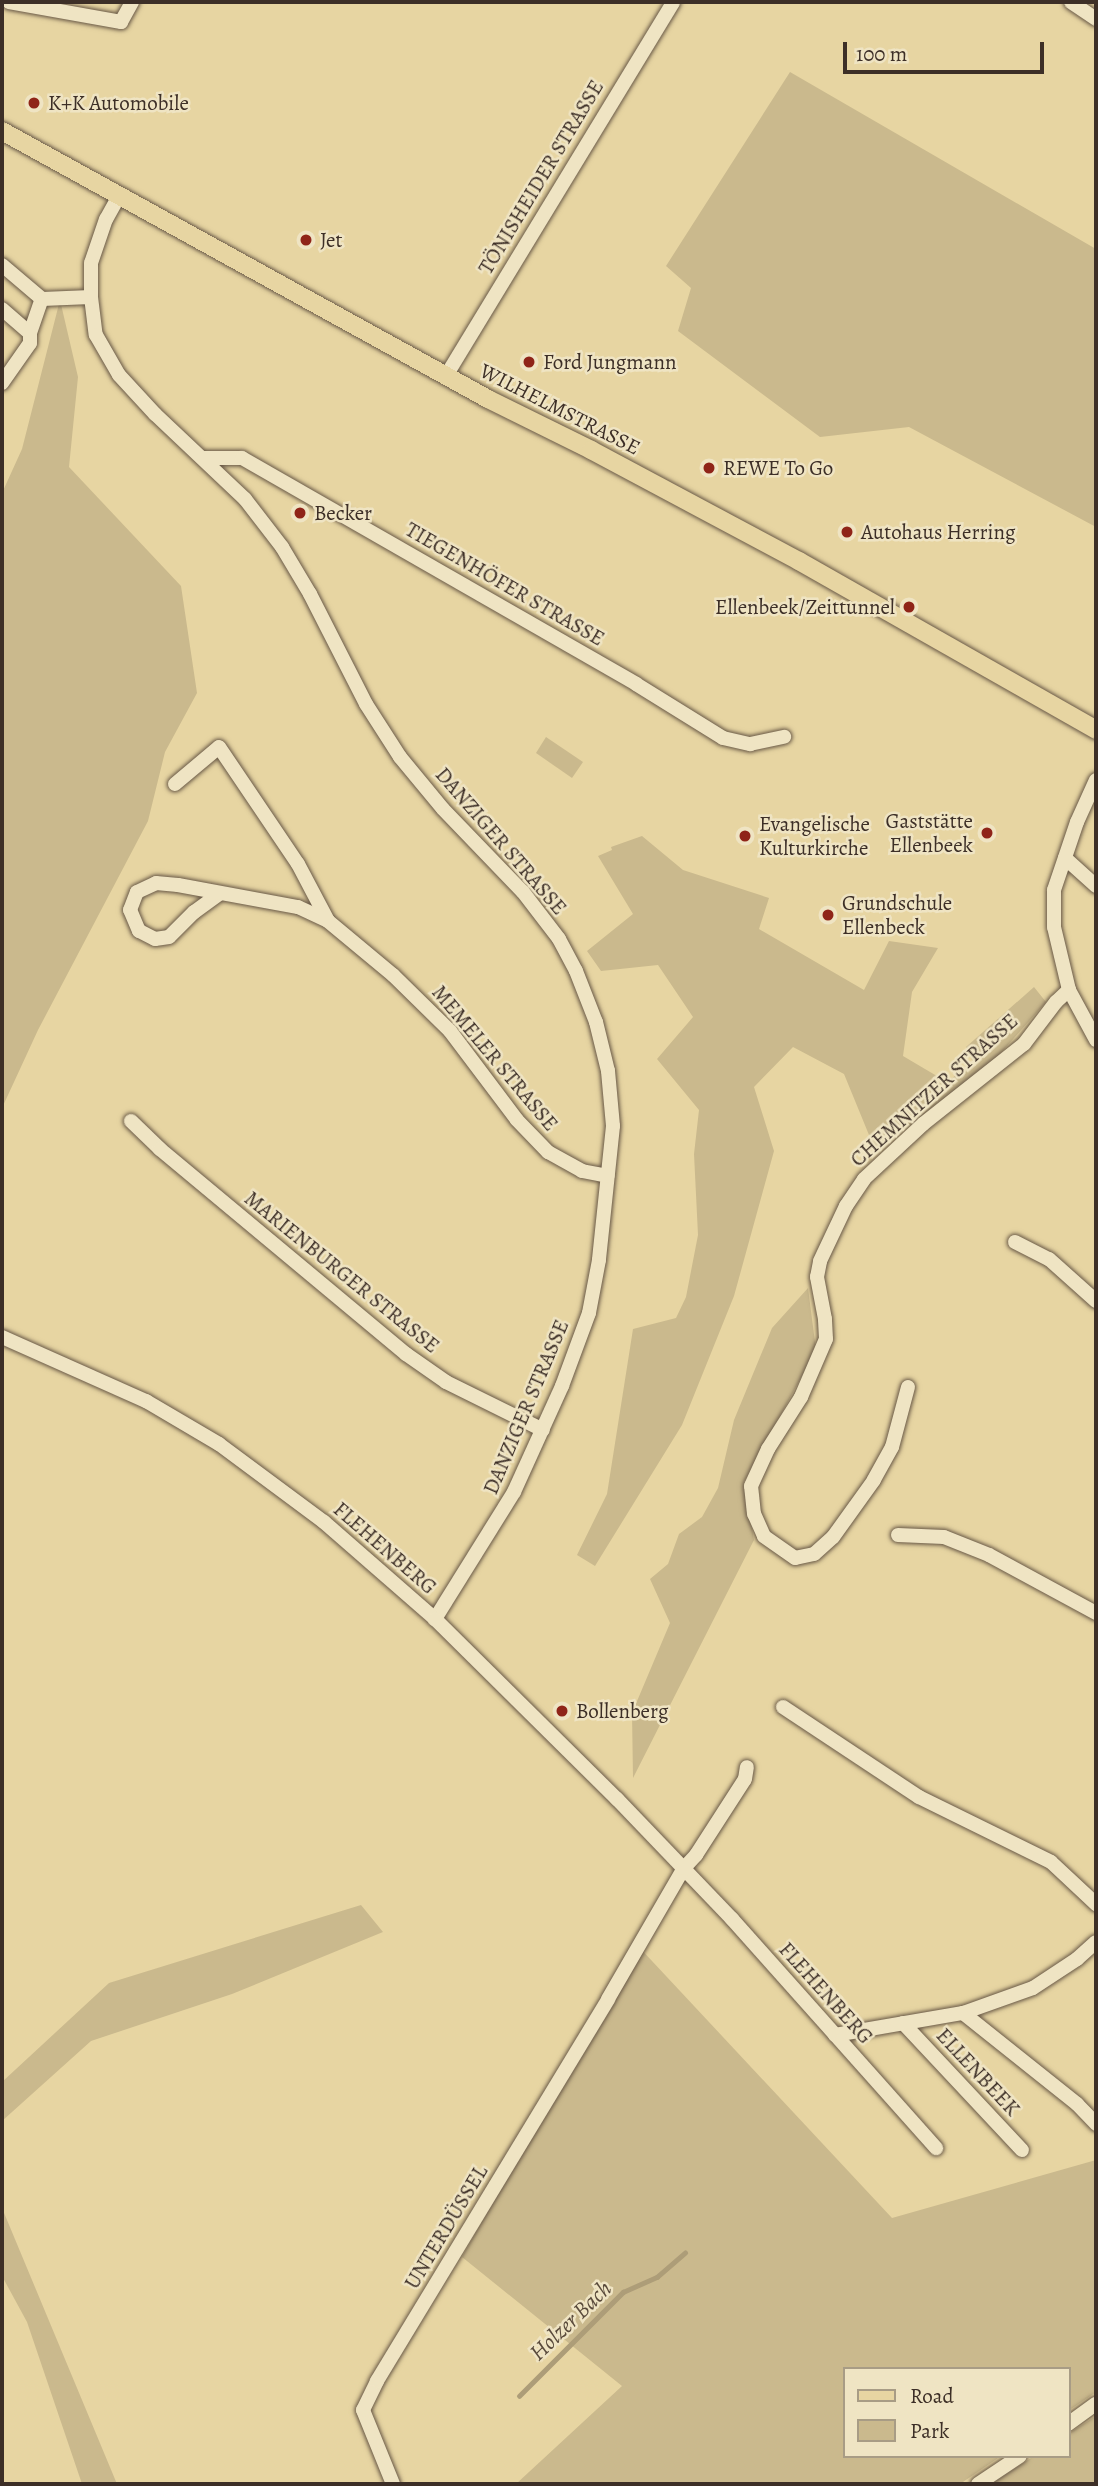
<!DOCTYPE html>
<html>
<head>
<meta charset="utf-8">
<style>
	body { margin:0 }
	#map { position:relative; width:1098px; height:2486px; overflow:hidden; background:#e7d5a2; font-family:Alegreya,serif }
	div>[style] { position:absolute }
	.green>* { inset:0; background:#cab98d }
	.stream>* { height:4.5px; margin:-2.25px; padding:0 2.25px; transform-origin:2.25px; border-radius:2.25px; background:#ad9d78 }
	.roads { filter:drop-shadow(0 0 2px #685846) drop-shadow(0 0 2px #685846) }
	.minor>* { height:14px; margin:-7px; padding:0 7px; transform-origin:7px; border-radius:7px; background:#efe4c3 }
	.major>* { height:18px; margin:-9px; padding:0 9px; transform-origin:9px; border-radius:9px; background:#e7d5a2 }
	.dots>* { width:19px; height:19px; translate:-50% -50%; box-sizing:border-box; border:4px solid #efe4c3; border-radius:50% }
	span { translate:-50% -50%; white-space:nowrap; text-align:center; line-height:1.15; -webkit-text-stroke:5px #efe4c3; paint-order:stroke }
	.poi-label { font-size:21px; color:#3d2f27 }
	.left { translate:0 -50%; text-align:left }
	.right { translate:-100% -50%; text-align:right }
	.street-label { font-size:21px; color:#3d2f27 }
	.water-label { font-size:23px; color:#594a3b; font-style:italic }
	.frame { position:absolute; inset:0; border:4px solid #3d2f27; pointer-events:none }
	.legend { position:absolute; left:843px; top:2367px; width:228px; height:91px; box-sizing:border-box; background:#efe4c3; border:2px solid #a89c85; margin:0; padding:9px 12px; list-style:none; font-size:21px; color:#3d2f27 }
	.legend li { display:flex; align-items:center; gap:14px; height:35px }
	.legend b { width:35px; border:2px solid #a89c85 }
	.scale { position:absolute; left:843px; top:42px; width:201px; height:32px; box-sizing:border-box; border:4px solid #3d2f27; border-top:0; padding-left:9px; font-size:21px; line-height:24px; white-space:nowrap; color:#3d2f27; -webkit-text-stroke:5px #efe4c3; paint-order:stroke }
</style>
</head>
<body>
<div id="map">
	<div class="green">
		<div style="clip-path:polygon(790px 72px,1096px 249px,1096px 527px,909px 427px,820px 437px,678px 331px,691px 288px,666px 266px)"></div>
		<div style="clip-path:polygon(60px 300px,78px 377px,69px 467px,181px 586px,197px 693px,165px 752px,148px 821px,38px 1030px,2px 1108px,2px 493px,22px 449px)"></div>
		<div style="clip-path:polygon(546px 737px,583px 762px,572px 778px,536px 753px)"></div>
		<div style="clip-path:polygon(642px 836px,683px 870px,769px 898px,759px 929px,864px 990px,889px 941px,938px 948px,912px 992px,903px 1056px,947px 1082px,973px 1062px,966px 1047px,1034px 987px,1046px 1002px,990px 1065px,876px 1152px,844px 1074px,793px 1047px,754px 1087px,774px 1151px,734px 1296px,682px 1425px,595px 1566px,577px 1555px,607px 1494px,633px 1329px,676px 1318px,686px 1297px,698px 1235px,694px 1154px,699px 1110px,657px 1059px,693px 1017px,658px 965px,601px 971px,587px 951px,633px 914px,598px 856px,612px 850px,611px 847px)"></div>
		<div style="clip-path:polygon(808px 1288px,816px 1350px,744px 1482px,754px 1540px,633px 1778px,632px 1713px,670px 1623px,650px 1579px,668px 1564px,679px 1534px,702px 1517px,718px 1488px,734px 1420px,772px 1328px)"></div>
		<div style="clip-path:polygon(361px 1905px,383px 1932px,232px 1994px,91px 2041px,2px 2121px,2px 2082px,109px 1983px)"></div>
		<div style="clip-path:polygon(638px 1946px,892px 2218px,1096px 2160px,1096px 2392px,1068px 2411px,1068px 2369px,844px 2369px,844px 2456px,1001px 2456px,960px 2484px,516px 2484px,622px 2386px,462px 2257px)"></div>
		<div style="clip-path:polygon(2px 2208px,117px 2484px,82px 2484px,27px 2322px,2px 2276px)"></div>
		<div style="clip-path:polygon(1096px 2416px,1096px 2484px,991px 2484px,1034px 2456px,1068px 2456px,1068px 2434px)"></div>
	</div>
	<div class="stream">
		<div style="left:519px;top:2396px;width:147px;rotate:-45deg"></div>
		<div style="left:623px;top:2292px;width:37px;rotate:-24deg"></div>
		<div style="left:657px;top:2277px;width:37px;rotate:-41deg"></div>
	</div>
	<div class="roads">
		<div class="minor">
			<div style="left:9px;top:2px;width:114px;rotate:10.1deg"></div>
			<div style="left:121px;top:22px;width:23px;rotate:-61deg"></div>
			<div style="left:1071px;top:2px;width:30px;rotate:34deg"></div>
			<div style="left:119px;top:196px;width:26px;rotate:119deg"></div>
			<div style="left:106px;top:219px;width:46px;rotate:108.8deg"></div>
			<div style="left:91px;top:263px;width:34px;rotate:90deg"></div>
			<div style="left:91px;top:297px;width:38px;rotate:83deg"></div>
			<div style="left:96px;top:335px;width:46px;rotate:60.1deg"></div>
			<div style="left:119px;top:375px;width:53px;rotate:47.3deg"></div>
			<div style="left:155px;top:414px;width:124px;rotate:43.4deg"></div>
			<div style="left:245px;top:499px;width:61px;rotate:52.4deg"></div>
			<div style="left:282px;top:547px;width:55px;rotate:59.2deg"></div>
			<div style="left:310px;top:594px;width:123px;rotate:63deg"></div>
			<div style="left:366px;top:704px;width:63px;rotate:57.3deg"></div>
			<div style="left:400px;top:757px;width:67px;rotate:50.4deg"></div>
			<div style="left:443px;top:809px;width:115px;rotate:46.1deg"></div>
			<div style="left:523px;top:892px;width:59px;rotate:52.5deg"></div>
			<div style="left:559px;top:939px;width:36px;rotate:62deg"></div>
			<div style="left:576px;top:971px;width:55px;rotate:68.6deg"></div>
			<div style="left:596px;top:1022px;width:50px;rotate:76.2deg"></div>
			<div style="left:608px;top:1071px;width:55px;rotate:84.8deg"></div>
			<div style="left:613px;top:1126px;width:135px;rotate:96deg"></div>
			<div style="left:599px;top:1260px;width:54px;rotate:100.7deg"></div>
			<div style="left:589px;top:1313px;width:78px;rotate:110.3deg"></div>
			<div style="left:562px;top:1386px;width:116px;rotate:114.4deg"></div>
			<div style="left:514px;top:1492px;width:150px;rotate:121.9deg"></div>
			<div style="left:2px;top:265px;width:52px;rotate:40.4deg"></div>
			<div style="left:2px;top:309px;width:37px;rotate:41deg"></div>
			<div style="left:30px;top:333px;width:36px;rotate:-71deg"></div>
			<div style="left:42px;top:299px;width:49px;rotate:-2.3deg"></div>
			<div style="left:446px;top:376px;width:437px;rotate:-58.7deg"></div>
			<div style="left:2px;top:383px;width:49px;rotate:-55deg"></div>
			<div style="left:30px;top:343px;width:10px;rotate:-90deg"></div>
			<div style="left:204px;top:458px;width:38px"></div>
			<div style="left:242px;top:458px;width:454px;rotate:29.8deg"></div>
			<div style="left:636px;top:684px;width:102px;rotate:31.8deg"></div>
			<div style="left:723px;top:738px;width:28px;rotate:13deg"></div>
			<div style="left:750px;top:744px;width:35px;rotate:-12deg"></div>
			<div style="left:1096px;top:780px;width:46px;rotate:114.3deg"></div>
			<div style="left:1077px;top:822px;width:72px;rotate:108.7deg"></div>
			<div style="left:1054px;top:890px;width:37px;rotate:90deg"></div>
			<div style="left:1054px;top:927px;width:65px;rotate:76.6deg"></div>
			<div style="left:1069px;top:990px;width:57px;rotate:61.6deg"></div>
			<div style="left:175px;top:784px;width:57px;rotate:-40.1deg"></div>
			<div style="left:219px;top:747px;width:141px;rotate:56deg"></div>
			<div style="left:298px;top:864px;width:64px;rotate:62.2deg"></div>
			<div style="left:328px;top:921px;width:85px;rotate:39.7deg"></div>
			<div style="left:393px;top:975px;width:80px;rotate:44.5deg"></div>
			<div style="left:450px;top:1031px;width:111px;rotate:53deg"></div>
			<div style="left:517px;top:1120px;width:45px;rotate:45.9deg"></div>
			<div style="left:548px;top:1152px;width:39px;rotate:29deg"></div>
			<div style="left:582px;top:1171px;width:26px;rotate:11deg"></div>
			<div style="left:1065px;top:858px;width:42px;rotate:42.1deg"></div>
			<div style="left:219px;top:894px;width:31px;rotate:144deg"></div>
			<div style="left:194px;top:912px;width:35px;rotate:135deg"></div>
			<div style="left:169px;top:937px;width:14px;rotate:172deg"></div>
			<div style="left:155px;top:939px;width:18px;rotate:-153deg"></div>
			<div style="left:139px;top:931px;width:23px;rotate:-113deg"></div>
			<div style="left:130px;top:910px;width:19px;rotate:-69deg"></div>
			<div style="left:137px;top:892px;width:21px;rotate:-25deg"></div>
			<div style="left:156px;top:883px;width:22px;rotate:5deg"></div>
			<div style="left:178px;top:885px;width:122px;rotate:10.4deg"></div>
			<div style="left:298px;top:907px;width:33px;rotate:25deg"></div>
			<div style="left:131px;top:1121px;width:40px;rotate:44deg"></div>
			<div style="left:160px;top:1149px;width:320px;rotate:39.8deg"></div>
			<div style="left:406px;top:1354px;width:49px;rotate:35deg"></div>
			<div style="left:446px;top:1382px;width:108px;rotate:26.3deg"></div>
			<div style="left:1015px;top:1242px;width:38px;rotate:27deg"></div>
			<div style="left:1049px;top:1259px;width:63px;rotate:41.8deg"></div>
			<div style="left:2px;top:1337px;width:158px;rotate:24deg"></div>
			<div style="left:146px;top:1401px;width:85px;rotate:30.5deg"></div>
			<div style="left:219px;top:1444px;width:131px;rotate:36.6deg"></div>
			<div style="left:324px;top:1522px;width:147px;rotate:41.1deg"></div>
			<div style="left:435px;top:1619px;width:256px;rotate:44.7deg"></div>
			<div style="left:617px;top:1799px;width:166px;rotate:46.2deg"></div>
			<div style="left:732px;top:1919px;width:307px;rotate:48.3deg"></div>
			<div style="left:908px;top:1387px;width:62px;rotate:104.9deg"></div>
			<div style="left:892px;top:1447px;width:38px;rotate:119deg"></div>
			<div style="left:874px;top:1480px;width:70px;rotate:125.7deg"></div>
			<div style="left:833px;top:1537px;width:25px;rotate:138deg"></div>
			<div style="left:814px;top:1554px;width:19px;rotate:168deg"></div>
			<div style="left:795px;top:1558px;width:38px;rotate:-145deg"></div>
			<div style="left:764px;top:1536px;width:24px;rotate:-114deg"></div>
			<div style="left:754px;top:1514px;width:28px;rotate:-96deg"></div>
			<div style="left:751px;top:1486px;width:41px;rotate:-65.3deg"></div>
			<div style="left:768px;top:1449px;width:62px;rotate:-57.6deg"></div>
			<div style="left:801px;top:1397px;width:63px;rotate:-66.7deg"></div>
			<div style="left:826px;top:1339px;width:20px;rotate:-93deg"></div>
			<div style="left:825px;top:1319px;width:43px;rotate:-100.8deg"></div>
			<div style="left:817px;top:1277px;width:16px;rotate:-79deg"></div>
			<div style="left:820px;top:1261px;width:61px;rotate:-64.7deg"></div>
			<div style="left:846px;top:1206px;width:32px;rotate:-56deg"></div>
			<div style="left:864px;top:1179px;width:81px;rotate:-43deg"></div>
			<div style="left:923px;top:1124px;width:129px;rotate:-38.4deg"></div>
			<div style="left:1024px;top:1044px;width:53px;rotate:-52.7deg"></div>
			<div style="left:1056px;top:1002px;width:18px;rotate:-43deg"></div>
			<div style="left:898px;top:1535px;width:46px;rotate:2.5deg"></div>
			<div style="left:944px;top:1537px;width:48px;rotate:21.8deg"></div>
			<div style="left:989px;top:1555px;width:122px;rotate:28.5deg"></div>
			<div style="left:783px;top:1707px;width:163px;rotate:33.5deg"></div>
			<div style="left:919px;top:1797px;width:147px;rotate:26.2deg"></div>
			<div style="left:1051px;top:1862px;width:62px;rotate:43deg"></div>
			<div style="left:963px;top:2013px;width:146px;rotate:38.6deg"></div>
			<div style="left:1077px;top:2104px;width:28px;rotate:46deg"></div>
			<div style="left:903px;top:2023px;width:174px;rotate:46.9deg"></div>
			<div style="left:835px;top:2035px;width:130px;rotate:-9.8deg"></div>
			<div style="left:963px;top:2013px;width:74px;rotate:-19.7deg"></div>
			<div style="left:1033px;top:1988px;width:53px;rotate:-33.4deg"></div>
			<div style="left:1077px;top:1959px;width:25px;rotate:-42deg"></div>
			<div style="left:1068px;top:2424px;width:34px;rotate:-36deg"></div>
			<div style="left:393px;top:2484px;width:80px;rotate:-112.1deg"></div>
			<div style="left:363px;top:2410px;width:32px;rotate:-64deg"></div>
			<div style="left:377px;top:2381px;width:446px;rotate:-58.8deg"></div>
			<div style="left:608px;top:1999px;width:151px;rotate:-59.9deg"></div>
			<div style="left:684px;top:1868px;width:18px;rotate:-47deg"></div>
			<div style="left:696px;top:1855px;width:90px;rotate:-57.2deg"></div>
			<div style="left:745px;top:1779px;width:12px;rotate:-81deg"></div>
			<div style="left:978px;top:2484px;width:50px;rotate:-33.7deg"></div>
		</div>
		<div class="major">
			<div style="left:2px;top:131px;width:555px;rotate:28.87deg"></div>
			<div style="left:488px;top:399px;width:115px;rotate:26.3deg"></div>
			<div style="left:591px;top:450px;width:236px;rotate:28.1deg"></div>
			<div style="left:799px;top:561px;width:342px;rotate:29.6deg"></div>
		</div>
	</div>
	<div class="dots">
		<div style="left:34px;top:103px;background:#8f2418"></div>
		<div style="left:306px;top:240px;background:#8f2418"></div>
		<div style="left:529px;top:362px;background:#8f2418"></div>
		<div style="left:709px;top:468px;background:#8f2418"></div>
		<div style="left:300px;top:513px;background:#8f2418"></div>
		<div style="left:847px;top:532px;background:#8f2418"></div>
		<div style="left:909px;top:607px;background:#8f2418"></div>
		<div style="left:987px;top:833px;background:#8f2418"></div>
		<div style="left:745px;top:836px;background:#8f2418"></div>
		<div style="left:828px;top:915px;background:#8f2418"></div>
		<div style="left:562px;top:1711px;background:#8f2418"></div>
	</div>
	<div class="poi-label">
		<span class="left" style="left:48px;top:103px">K+K Automobile</span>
		<span class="left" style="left:320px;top:240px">Jet</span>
		<span class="left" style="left:543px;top:362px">Ford Jungmann</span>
		<span class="left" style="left:723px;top:468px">REWE To Go</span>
		<span class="left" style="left:314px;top:513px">Becker</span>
		<span class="left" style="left:861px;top:532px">Autohaus Herring</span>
		<span class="right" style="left:895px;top:607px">Ellenbeek/Zeittunnel</span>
		<span class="right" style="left:973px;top:833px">Gaststätte<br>Ellenbeek</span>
		<span class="left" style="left:759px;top:836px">Evangelische<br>Kulturkirche</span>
		<span class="left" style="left:842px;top:915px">Grundschule<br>Ellenbeck</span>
		<span class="left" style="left:576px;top:1711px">Bollenberg</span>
	</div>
	<div class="street-label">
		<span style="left:541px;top:177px;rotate:-59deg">TÖNISHEIDER STRASSE</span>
		<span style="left:560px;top:409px;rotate:27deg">WILHELMSTRASSE</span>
		<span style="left:505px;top:584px;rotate:30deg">TIEGENHÖFER STRASSE</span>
		<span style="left:501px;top:841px;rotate:49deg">DANZIGER STRASSE</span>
		<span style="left:495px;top:1058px;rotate:50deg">MEMELER STRASSE</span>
		<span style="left:934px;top:1090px;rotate:-42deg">CHEMNITZER STRASSE</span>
		<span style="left:342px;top:1272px;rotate:39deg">MARIENBURGER STRASSE</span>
		<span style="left:526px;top:1407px;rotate:-67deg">DANZIGER STRASSE</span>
		<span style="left:385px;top:1548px;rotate:41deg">FLEHENBERG</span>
		<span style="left:826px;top:1993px;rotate:48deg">FLEHENBERG</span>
		<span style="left:978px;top:2072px;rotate:47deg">ELLENBEEK</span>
		<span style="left:446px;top:2227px;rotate:-59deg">UNTERDÜSSEL</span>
	</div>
	<div class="water-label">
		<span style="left:571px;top:2321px;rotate:-44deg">Holzer Bach</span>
	</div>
	<div class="frame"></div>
	<ul class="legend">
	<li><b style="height:9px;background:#e7d5a2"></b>Road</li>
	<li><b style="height:19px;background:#cab98d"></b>Park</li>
	</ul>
	<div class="scale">100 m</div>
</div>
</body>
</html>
